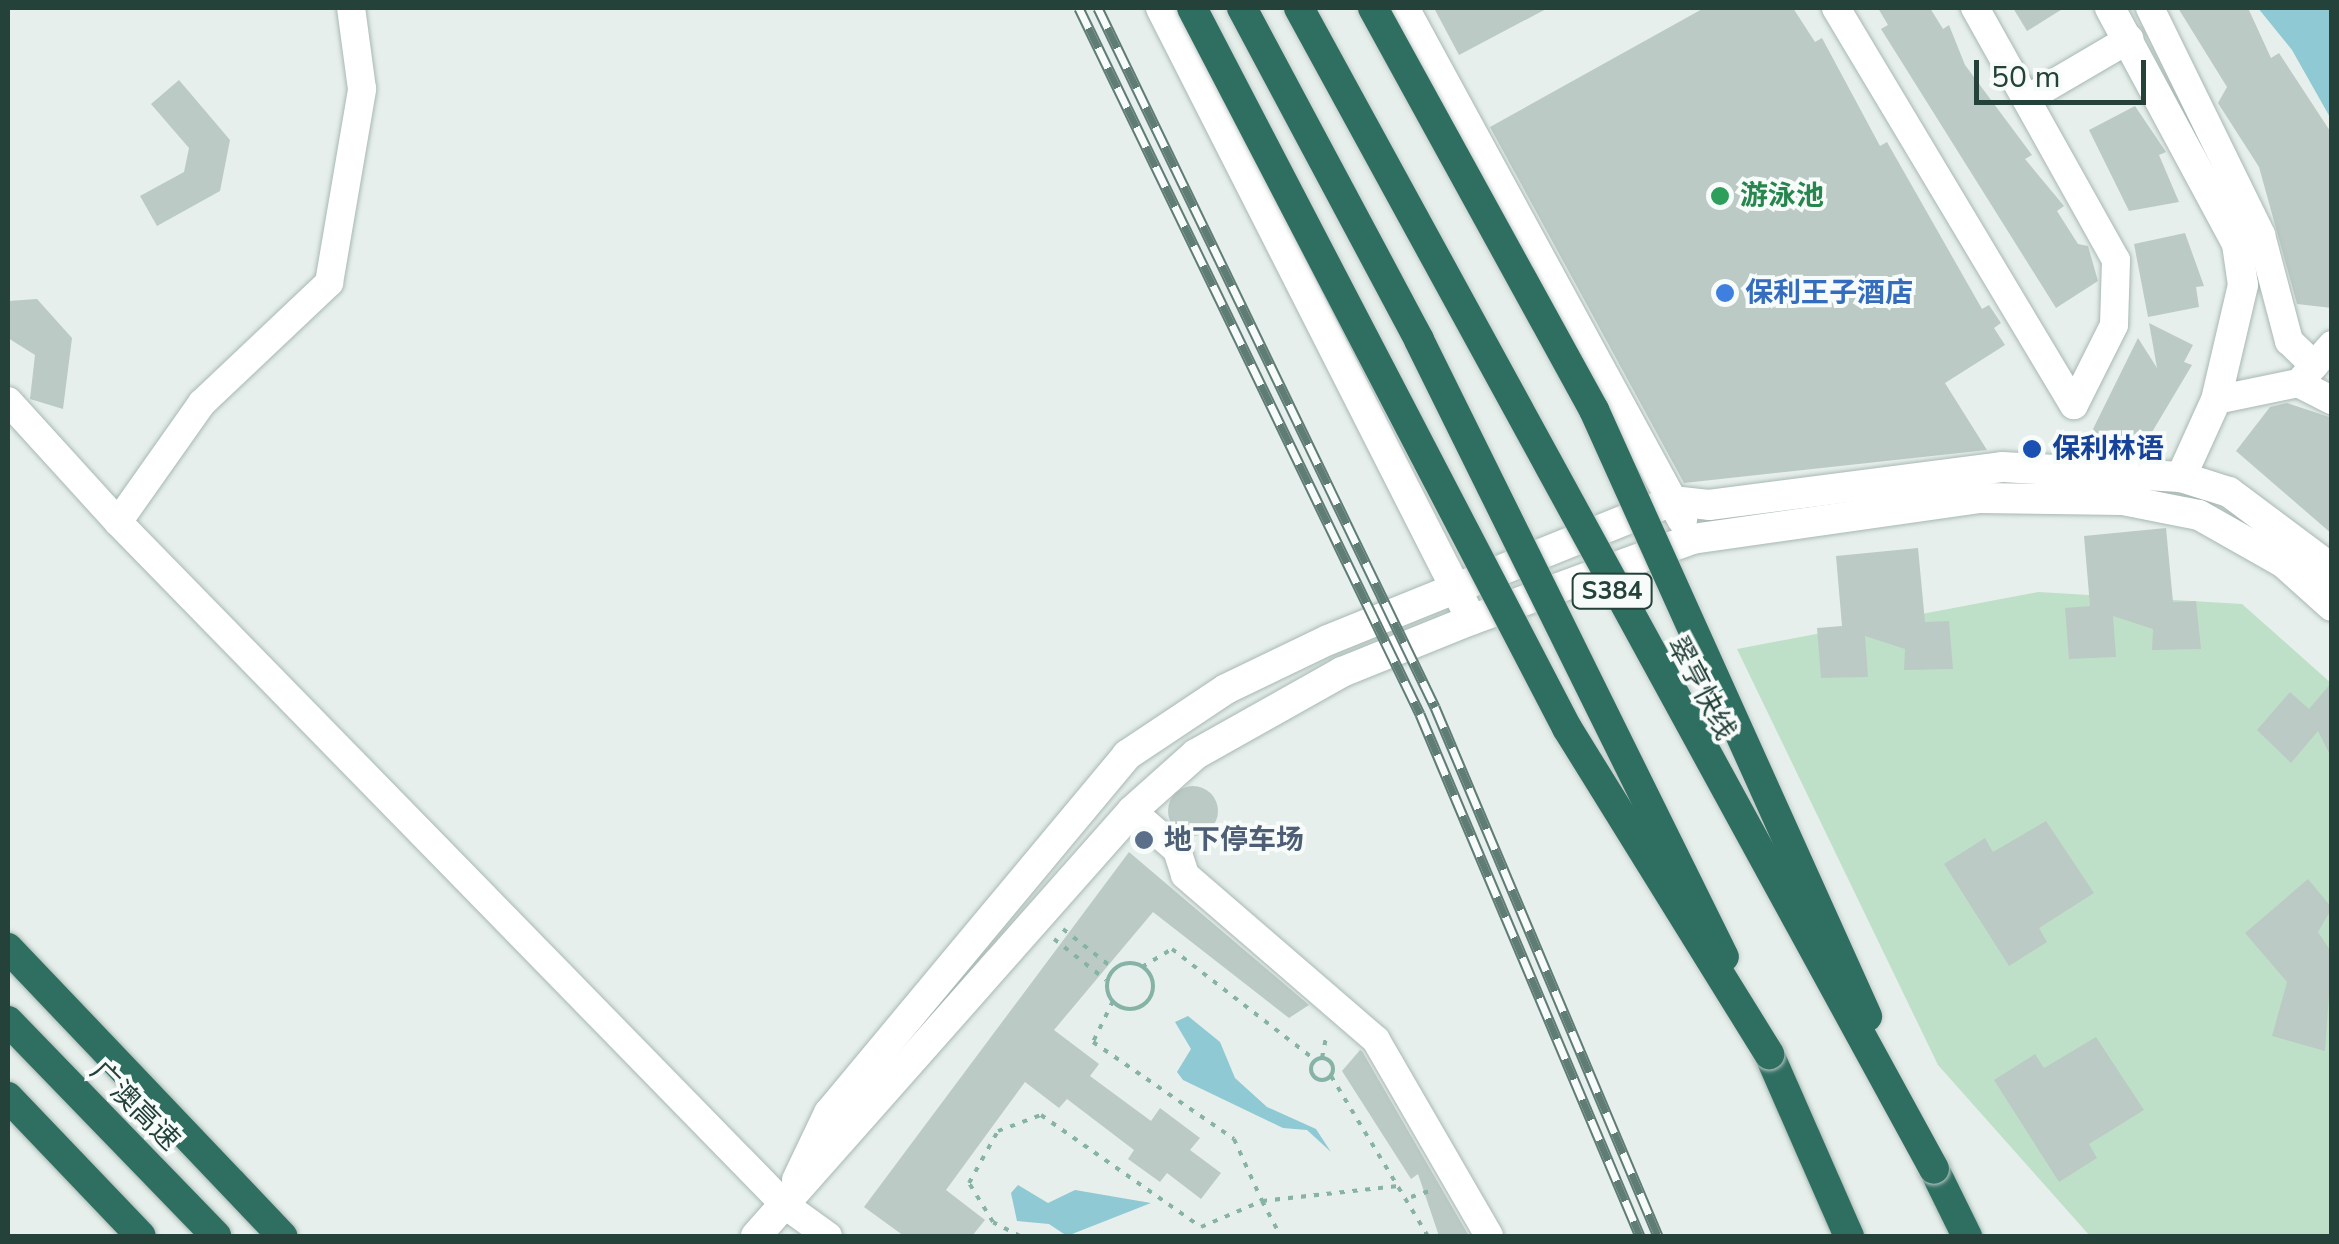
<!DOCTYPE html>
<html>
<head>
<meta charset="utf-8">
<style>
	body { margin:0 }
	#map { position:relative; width:2339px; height:1244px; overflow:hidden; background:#e6efeb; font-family:"Nunito Sans","Noto Sans SC",sans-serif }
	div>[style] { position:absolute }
	.green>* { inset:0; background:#bfe0c8 }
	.water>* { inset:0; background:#8ec9d4 }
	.building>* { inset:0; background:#bbcac4 }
	.round { border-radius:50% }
	.path>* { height:4px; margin-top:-2px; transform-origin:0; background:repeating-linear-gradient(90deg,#86b3a5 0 5px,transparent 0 13px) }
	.path>.ring { margin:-2px; padding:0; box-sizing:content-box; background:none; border:4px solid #86b3a5; border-radius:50% }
	.roads { filter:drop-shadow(0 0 2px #a8b8b2) drop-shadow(0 0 2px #a8b8b2) }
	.street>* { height:28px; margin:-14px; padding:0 14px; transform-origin:14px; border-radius:14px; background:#fff }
	.secondary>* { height:30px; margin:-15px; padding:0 15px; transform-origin:15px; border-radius:15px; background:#fff }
	.highway>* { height:30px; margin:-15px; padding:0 15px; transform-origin:15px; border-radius:15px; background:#2f6f62 }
	.rail>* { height:11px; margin-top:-5.5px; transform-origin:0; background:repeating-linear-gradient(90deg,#f7fbf9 0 22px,#5f7d75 0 44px); box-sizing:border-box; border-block:2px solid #5f7d75 }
	.bridges { filter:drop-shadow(0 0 2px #c2cac8) drop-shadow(0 0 2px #c2cac8) }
	.highway-bridge>* { height:30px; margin:-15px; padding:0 15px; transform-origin:15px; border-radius:15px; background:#2f6f62 }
	.dots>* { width:28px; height:28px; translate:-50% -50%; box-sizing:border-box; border:5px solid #f7fbf9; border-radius:50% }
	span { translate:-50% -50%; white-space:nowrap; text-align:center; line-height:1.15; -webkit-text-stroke:8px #f7fbf9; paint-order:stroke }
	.shield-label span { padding:2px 8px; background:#f7fbf9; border:2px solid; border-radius:8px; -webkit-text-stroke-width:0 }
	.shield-label { font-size:25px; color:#24423a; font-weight:700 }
	.leisure-label { font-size:28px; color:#27864d; font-weight:700 }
	.left { translate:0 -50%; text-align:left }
	.shop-label { font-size:28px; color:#366cbe; font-weight:700 }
	.transit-label { font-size:28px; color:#164399; font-weight:700 }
	.street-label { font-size:28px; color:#24423a }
	.service-label { font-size:28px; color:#4e5e75; font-weight:700 }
	.frame { position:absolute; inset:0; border:10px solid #24423a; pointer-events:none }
	.scale { position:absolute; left:1974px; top:60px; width:172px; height:45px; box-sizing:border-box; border:5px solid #24423a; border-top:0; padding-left:12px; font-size:30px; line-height:35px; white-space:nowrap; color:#24423a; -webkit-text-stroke:8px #f7fbf9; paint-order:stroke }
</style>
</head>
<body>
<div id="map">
	<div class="green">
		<div style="clip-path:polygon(2038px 592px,2242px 604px,2331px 683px,2331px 1236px,2090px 1236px,1938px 1065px,1737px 649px)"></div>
	</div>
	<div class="water">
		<div style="clip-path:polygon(2258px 8px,2331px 8px,2331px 119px,2292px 50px)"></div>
		<div style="clip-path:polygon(1188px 1016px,1220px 1042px,1235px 1078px,1267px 1107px,1316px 1129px,1331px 1152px,1307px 1130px,1283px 1128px,1183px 1080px,1177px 1072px,1191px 1049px,1175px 1022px)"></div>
		<div style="clip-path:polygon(1018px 1185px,1048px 1203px,1075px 1190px,1151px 1203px,1067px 1236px,1049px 1224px,1017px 1221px,1011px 1193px)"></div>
	</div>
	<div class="building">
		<div style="clip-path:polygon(1434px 8px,1548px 8px,1459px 55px)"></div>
		<div style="clip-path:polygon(1704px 8px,1793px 8px,1815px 42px,1822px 38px,1880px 146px,1887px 142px,1982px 309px,1989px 305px,2001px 323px,1994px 328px,2005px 345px,1945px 383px,1987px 450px,1684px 483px,1490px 127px)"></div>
		<div style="clip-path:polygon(1878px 8px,1930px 8px,1943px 29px,1949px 25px,1965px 65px,2032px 155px,2025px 159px,2064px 206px,2057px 211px,2078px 244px,2088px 246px,2098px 281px,2056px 308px,1881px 29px,1888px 25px)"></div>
		<div style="clip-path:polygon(2013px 8px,2064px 8px,2027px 31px)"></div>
		<div style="clip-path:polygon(2178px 8px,2248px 8px,2271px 58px,2279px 53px,2332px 134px,2332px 308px,2297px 304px,2259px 167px,2218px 103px,2227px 87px)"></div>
		<div style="clip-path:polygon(179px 80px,230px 140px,220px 191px,157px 226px,140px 196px,184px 172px,189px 148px,151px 104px)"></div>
		<div style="clip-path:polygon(2135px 106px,2166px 152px,2159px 155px,2179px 202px,2129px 211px,2089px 130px)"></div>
		<div style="clip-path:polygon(2185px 233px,2204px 286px,2196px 287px,2199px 307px,2148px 317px,2134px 244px)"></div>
		<div style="clip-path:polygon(37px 299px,72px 338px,63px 409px,30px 399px,35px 355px,8px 338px,8px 301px)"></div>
		<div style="clip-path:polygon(2149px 323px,2193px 345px,2184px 362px,2192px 365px,2139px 454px,2092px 431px,2138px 338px,2157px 368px)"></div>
		<div style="clip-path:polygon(2287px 403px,2332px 418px,2332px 534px,2236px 451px,2270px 407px)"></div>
		<div style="clip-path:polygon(2166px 528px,2173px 602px,2196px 601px,2201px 649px,2152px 650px,2153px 629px,2113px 616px,2116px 657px,2069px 659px,2065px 608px,2090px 606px,2084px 536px)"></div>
		<div style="clip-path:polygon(1918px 548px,1925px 622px,1949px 621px,1953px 669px,1904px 670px,1905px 649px,1865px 636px,1868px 677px,1821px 678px,1817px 628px,1842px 626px,1836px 556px)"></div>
		<div style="clip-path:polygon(2332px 682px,2332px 759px,2318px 731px,2291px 763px,2257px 730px,2290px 692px,2309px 709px)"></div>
		<div class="round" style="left:1168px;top:786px;width:50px;height:50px"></div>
		<div style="clip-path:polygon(2046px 821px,2094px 893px,2039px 928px,2047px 942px,2009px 966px,1944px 864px,1985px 838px,1993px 852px)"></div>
		<div style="clip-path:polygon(1129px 852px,1309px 1005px,1289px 1018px,1153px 912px,1054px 1030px,1099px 1064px,1090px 1076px,1151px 1121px,1160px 1108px,1200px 1138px,1190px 1150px,1221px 1173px,1201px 1199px,1167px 1173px,1160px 1182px,1128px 1159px,1134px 1150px,1067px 1099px,1059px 1108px,1025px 1082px,946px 1190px,985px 1220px,972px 1236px,904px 1236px,864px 1207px)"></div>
		<div style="clip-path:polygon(2308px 879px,2332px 908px,2318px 932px,2332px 953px,2325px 1051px,2272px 1036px,2287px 982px,2245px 933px)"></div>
		<div style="clip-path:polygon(2096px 1037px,2144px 1110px,2089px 1144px,2097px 1158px,2059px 1182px,1994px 1080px,2035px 1054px,2044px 1068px)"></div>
		<div style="clip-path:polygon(1360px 1050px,1362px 1051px,1469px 1236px,1439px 1236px,1418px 1174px,1411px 1179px,1342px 1071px)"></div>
	</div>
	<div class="path">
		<div style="left:1063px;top:929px;width:65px;rotate:38.1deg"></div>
		<div style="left:1054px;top:939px;width:66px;rotate:38.3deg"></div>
		<div class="ring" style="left:1107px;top:963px;width:42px;height:42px"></div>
		<div style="left:1142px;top:967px;width:35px;rotate:-31deg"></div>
		<div style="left:1172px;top:949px;width:181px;rotate:37.8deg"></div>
		<div style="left:1113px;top:1001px;width:46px;rotate:116deg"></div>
		<div style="left:1093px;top:1042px;width:171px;rotate:34.5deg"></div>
		<div style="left:1234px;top:1139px;width:68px;rotate:65.7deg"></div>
		<div style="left:1262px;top:1201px;width:137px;rotate:-6.3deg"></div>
		<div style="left:1322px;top:1058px;width:25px;rotate:-79deg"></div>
		<div class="ring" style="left:1311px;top:1058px;width:18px;height:18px"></div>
		<div style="left:1331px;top:1076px;width:187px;rotate:58.8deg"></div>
		<div style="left:1411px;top:1197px;width:25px;rotate:-18deg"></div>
		<div style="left:1020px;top:1236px;width:30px;rotate:-153deg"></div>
		<div style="left:993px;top:1222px;width:46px;rotate:-121.6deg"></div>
		<div style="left:969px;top:1183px;width:60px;rotate:-60.9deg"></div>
		<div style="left:998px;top:1131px;width:46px;rotate:-20.4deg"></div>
		<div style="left:1041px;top:1115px;width:195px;rotate:35deg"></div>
		<div style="left:1201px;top:1227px;width:66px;rotate:-23.1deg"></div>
		<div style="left:1262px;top:1201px;width:40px;rotate:62deg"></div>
	</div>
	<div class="roads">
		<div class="street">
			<div style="left:1836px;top:8px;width:463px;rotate:59.1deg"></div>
			<div style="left:2074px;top:405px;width:89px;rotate:-63.4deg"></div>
			<div style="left:2114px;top:325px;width:65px;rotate:-88.2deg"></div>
			<div style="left:2116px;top:260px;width:289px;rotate:-119.2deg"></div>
			<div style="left:2150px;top:8px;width:253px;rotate:63.9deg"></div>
			<div style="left:2261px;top:235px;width:110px;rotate:75.2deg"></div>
			<div style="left:2289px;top:341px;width:35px;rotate:44deg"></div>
			<div style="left:2032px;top:96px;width:113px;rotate:-30.4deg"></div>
			<div style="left:2303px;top:378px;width:44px;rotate:-48.7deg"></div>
			<div style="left:2216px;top:400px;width:84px;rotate:-11.7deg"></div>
			<div style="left:2298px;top:383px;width:38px;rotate:27deg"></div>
			<div style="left:8px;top:401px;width:164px;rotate:47.7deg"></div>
			<div style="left:118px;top:522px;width:146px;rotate:-54.8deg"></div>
			<div style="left:202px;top:403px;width:175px;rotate:-43.4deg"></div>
			<div style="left:329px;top:283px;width:197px;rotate:-80.3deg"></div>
			<div style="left:362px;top:89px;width:82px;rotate:-97.7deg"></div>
			<div style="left:118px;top:522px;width:955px;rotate:45.68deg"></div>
			<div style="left:785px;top:1205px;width:53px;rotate:35.8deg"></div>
			<div style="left:1132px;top:811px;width:60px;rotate:40.9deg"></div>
			<div style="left:1177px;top:850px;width:26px;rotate:72deg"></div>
			<div style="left:1185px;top:875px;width:252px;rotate:40.8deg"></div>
			<div style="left:1376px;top:1040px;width:226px;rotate:60deg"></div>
		</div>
		<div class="secondary">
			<div style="left:1161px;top:8px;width:676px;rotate:63.09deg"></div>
			<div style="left:1404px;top:8px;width:582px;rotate:61.45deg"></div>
			<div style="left:2110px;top:8px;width:268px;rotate:61.7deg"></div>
			<div style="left:2237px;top:244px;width:41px;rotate:81.7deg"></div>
			<div style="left:2243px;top:285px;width:118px;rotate:103.2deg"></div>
			<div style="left:2216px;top:400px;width:85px;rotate:114.4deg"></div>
			<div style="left:797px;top:1180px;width:74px;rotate:-64.5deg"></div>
			<div style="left:829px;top:1113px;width:466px;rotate:-50.2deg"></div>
			<div style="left:1127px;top:755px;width:119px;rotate:-33.7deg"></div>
			<div style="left:1226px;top:689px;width:113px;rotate:-25.7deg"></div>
			<div style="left:1328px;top:640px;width:371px;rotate:-22deg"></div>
			<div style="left:1672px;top:501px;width:37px;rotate:6deg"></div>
			<div style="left:1709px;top:505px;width:295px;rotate:-7.4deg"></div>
			<div style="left:2002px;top:467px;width:179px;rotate:3.2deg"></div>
			<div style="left:2181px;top:477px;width:50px;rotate:17.4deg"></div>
			<div style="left:2229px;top:492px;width:129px;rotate:36.8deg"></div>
			<div style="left:756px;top:1236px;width:567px;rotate:-48.5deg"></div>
			<div style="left:1132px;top:811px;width:86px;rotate:-41.7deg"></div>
			<div style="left:1196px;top:754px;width:167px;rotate:-29.3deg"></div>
			<div style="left:1342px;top:672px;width:139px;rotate:-22deg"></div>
			<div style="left:1471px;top:620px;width:235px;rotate:-20.1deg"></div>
			<div style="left:1692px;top:539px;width:291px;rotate:-8.1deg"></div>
			<div style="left:1980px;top:498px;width:143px;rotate:0.8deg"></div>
			<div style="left:2123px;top:500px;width:77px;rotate:11.2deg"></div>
			<div style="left:2199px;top:515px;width:98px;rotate:29.5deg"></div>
			<div style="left:2284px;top:563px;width:64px;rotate:41.9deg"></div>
		</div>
		<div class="highway">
			<div style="left:8px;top:948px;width:398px;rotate:46.4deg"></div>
			<div style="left:8px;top:1021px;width:299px;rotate:45.9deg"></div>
			<div style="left:1769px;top:1054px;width:199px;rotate:66.3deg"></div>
			<div style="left:8px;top:1097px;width:192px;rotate:46.3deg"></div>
			<div style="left:1934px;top:1169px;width:75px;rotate:63.8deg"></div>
		</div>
	</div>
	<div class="rail">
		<div style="left:1079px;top:8px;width:784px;rotate:64.22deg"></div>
		<div style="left:1420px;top:714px;width:566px;rotate:67.15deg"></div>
		<div style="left:1098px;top:8px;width:776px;rotate:64.26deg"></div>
		<div style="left:1435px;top:707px;width:574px;rotate:67.14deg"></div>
	</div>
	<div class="bridges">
		<div class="highway-bridge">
			<div style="left:1192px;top:8px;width:812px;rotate:62.49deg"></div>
			<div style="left:1567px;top:728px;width:384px;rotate:58.2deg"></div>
			<div style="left:1242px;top:8px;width:376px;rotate:61.9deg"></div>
			<div style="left:1419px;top:340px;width:688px;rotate:63.7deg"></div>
			<div style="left:1299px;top:8px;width:1323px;rotate:61.32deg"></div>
			<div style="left:1373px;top:8px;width:459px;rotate:61.2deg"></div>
			<div style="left:1594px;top:410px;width:665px;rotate:65.75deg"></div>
		</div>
	</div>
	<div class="dots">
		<div style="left:1720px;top:196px;background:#2e9e5b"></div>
		<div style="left:1725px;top:293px;background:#3f7fe0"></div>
		<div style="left:2032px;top:449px;background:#1a4fb4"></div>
		<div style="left:1144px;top:840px;background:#5c6f8a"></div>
	</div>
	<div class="shield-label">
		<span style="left:1612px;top:591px">S384</span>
	</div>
	<div class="leisure-label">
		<span class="left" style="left:1740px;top:196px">游泳池</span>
	</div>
	<div class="shop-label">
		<span class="left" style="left:1745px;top:293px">保利王子酒店</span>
	</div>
	<div class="transit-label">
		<span class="left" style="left:2052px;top:449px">保利林语</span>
	</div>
	<div class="street-label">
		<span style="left:1701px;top:688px;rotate:62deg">翠亨快线</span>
		<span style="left:135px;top:1106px;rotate:45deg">广澳高速</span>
	</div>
	<div class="service-label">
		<span class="left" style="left:1164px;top:840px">地下停车场</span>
	</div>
	<div class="frame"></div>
	<div class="scale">50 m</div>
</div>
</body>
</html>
